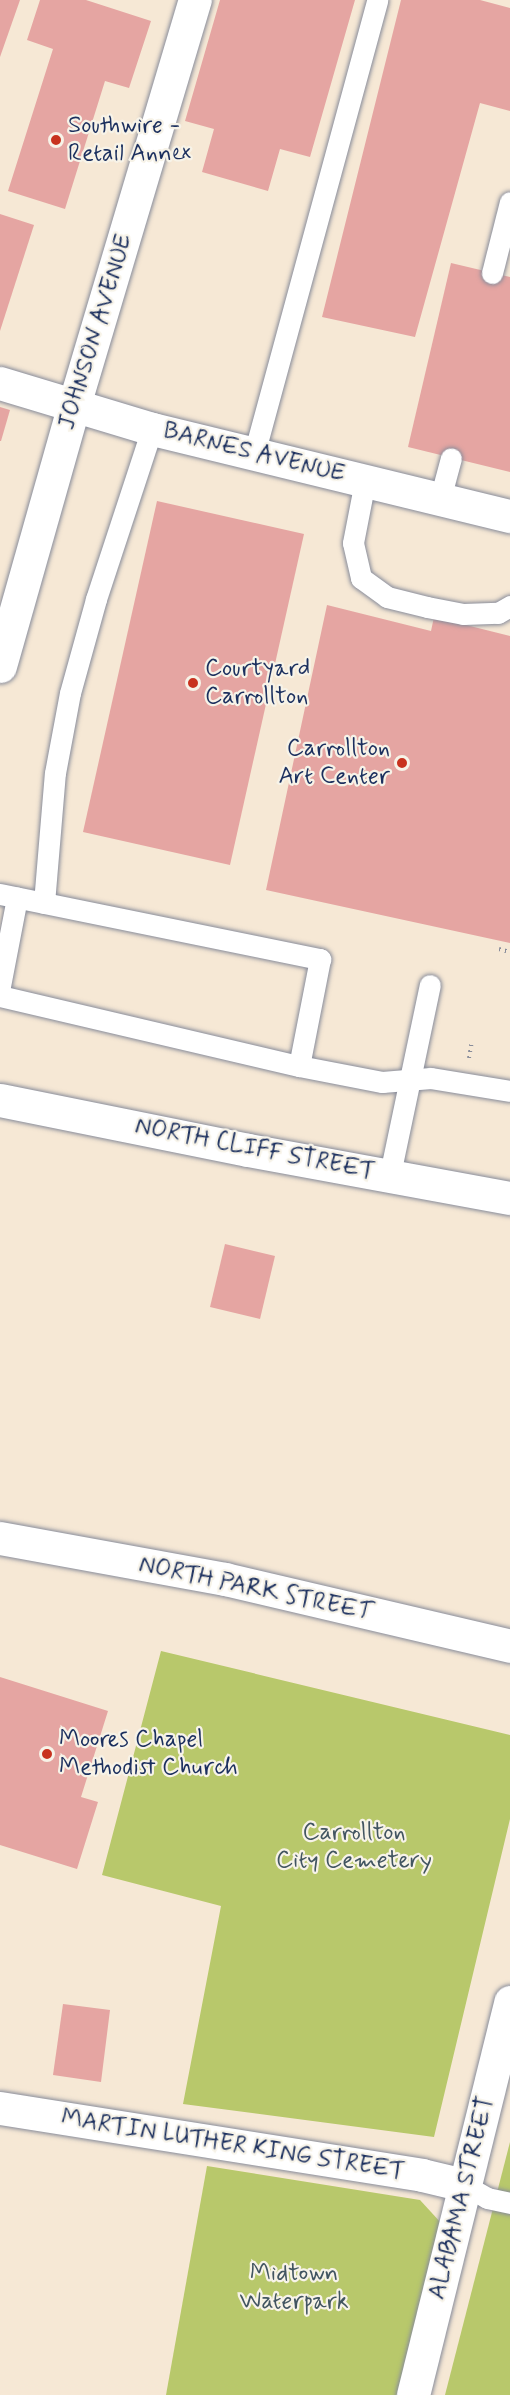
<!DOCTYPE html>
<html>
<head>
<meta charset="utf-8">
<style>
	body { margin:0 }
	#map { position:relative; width:510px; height:2395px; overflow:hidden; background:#f6e8d5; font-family:Mynerve,sans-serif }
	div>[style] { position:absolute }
	.green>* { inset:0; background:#b8c86b }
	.building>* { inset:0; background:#e5a5a2 }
	.path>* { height:4px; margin-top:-2px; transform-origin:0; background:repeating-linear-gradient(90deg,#888c9a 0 1.5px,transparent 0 6px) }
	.roads { filter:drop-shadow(0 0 2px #888c9a) drop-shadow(0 0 2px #888c9a) }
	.service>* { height:21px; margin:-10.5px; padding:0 10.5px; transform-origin:10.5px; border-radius:10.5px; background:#fff }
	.minor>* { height:33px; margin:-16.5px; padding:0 16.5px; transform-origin:16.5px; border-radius:16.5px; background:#fff }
	.secondary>* { height:33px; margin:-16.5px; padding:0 16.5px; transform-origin:16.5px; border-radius:16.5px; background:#fff }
	.primary>* { height:33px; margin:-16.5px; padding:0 16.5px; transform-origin:16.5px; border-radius:16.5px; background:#fff }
	.dots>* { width:16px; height:16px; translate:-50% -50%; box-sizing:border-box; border:3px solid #f7f3e8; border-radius:50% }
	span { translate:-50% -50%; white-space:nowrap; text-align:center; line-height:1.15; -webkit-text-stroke:4.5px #f7f3e8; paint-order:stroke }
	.poi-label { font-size:24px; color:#1b2f5e }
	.left { translate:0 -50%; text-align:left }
	.right { translate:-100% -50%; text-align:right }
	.street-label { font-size:24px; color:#1b2f5e }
	.park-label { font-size:24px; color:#425561 }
</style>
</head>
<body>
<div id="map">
	<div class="green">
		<div style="clip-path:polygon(161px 1651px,510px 1735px,510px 1819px,434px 2137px,183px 2104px,221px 1906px,102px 1875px)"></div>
		<div style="clip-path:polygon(510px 2142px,510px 2395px,445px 2395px)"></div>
		<div style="clip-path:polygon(207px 2166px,420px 2200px,442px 2224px,405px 2395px,166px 2395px)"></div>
	</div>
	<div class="building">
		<div style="clip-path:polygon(0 0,20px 0,0 57px)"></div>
		<div style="clip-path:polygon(40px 0,86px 0,151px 21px,129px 88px,105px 81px,65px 209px,8px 191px,53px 49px,27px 40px)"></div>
		<div style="clip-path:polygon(220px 0,355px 0,310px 157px,280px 149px,268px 191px,202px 172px,214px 129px,185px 121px)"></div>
		<div style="clip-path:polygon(401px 0,480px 0,510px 8px,510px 111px,480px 103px,415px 337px,322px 317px)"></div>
		<div style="clip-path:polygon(0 214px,34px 225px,0 331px)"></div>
		<div style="clip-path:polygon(451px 263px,510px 277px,510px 472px,408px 447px)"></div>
		<div style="clip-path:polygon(0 407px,10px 410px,1px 441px,0 441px)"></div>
		<div style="clip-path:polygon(157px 501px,304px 534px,230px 865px,83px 832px)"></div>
		<div style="clip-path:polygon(327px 605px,431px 631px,434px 617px,510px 636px,510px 943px,266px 890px)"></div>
		<div style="clip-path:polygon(225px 1244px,275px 1256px,260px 1319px,210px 1307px)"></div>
		<div style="clip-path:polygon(0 1677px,108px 1711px,81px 1797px,98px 1802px,77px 1869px,0 1845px)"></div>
		<div style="clip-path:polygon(63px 2004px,110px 2010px,101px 2082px,53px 2075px)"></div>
	</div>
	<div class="path">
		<div style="left:499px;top:949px;width:11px;rotate:15deg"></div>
		<div style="left:469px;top:1058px;width:17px;rotate:-80deg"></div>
	</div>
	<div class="roads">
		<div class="service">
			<div style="left:492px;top:273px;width:73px;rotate:-75.8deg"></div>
			<div style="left:254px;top:454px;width:470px;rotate:-74.8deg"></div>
			<div style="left:365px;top:481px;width:63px;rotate:101deg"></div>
			<div style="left:353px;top:543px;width:36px;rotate:77deg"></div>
			<div style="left:361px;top:578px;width:32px;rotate:36deg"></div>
			<div style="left:387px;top:597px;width:41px;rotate:14deg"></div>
			<div style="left:427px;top:607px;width:37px;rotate:11deg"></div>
			<div style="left:463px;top:614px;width:35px;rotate:-2deg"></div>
			<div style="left:498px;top:613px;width:14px;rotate:-30deg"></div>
			<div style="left:440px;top:499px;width:42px;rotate:-75deg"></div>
			<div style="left:0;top:894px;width:327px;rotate:11.5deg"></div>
			<div style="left:320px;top:959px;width:109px;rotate:101.1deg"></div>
			<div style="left:299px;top:1066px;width:85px;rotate:10.9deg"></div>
			<div style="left:382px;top:1082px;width:49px;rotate:-4.7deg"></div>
			<div style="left:431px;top:1078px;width:80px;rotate:9.3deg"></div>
			<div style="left:44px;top:903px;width:130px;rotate:-85.2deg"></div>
			<div style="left:55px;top:773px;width:81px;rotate:-79.4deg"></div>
			<div style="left:70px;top:693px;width:98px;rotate:-74.5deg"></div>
			<div style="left:96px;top:599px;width:179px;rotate:-71.8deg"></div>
			<div style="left:0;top:986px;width:90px;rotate:-79.1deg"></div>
			<div style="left:0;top:996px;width:307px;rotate:13.2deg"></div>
			<div style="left:390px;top:1174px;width:193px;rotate:-78.1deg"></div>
			<div style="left:464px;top:2185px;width:26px;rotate:29deg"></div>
			<div style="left:487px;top:2198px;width:24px;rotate:12deg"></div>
		</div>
		<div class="minor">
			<div style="left:0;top:383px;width:159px;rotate:16.8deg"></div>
			<div style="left:152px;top:429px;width:368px;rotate:13.7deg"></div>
			<div style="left:0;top:666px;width:271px;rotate:-74.2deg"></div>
			<div style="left:74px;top:405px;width:423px;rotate:-73.4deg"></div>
			<div style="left:0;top:1100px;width:253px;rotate:11.4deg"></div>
			<div style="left:248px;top:1150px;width:266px;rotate:10.4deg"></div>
			<div style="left:0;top:2108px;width:427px;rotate:9deg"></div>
			<div style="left:422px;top:2175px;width:43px;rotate:13.4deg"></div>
		</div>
		<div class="secondary">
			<div style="left:413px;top:2395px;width:405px;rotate:-76.1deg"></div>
		</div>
		<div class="primary">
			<div style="left:0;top:1538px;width:229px;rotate:10.3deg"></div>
			<div style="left:225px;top:1579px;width:293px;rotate:13.2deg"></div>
		</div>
	</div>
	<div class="dots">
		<div style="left:56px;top:140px;background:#c8321e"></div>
		<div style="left:193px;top:683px;background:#c8321e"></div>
		<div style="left:402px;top:763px;background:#c8321e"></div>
		<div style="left:47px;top:1754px;background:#c8321e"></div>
	</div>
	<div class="poi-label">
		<span class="left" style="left:68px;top:140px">Southwire -<br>Retail Annex</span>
		<span class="left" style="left:205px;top:683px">Courtyard<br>Carrollton</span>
		<span class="right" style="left:390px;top:763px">Carrollton<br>Art Center</span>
		<span class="left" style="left:59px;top:1754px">Moores Chapel<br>Methodist Church</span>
	</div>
	<div class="street-label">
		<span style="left:96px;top:332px;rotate:-73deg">JOHNSON AVENUE</span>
		<span style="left:254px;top:453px;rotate:14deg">BARNES AVENUE</span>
		<span style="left:255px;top:1149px;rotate:11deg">NORTH CLIFF STREET</span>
		<span style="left:256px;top:1589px;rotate:12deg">NORTH PARK STREET</span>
		<span style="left:233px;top:2145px;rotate:9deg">MARTIN LUTHER KING STREET</span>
		<span style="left:462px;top:2198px;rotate:-76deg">ALABAMA STREET</span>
	</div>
	<div class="park-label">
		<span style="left:354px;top:1847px">Carrollton<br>City Cemetery</span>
		<span style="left:294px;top:2288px">Midtown<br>Waterpark</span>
	</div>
</div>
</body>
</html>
